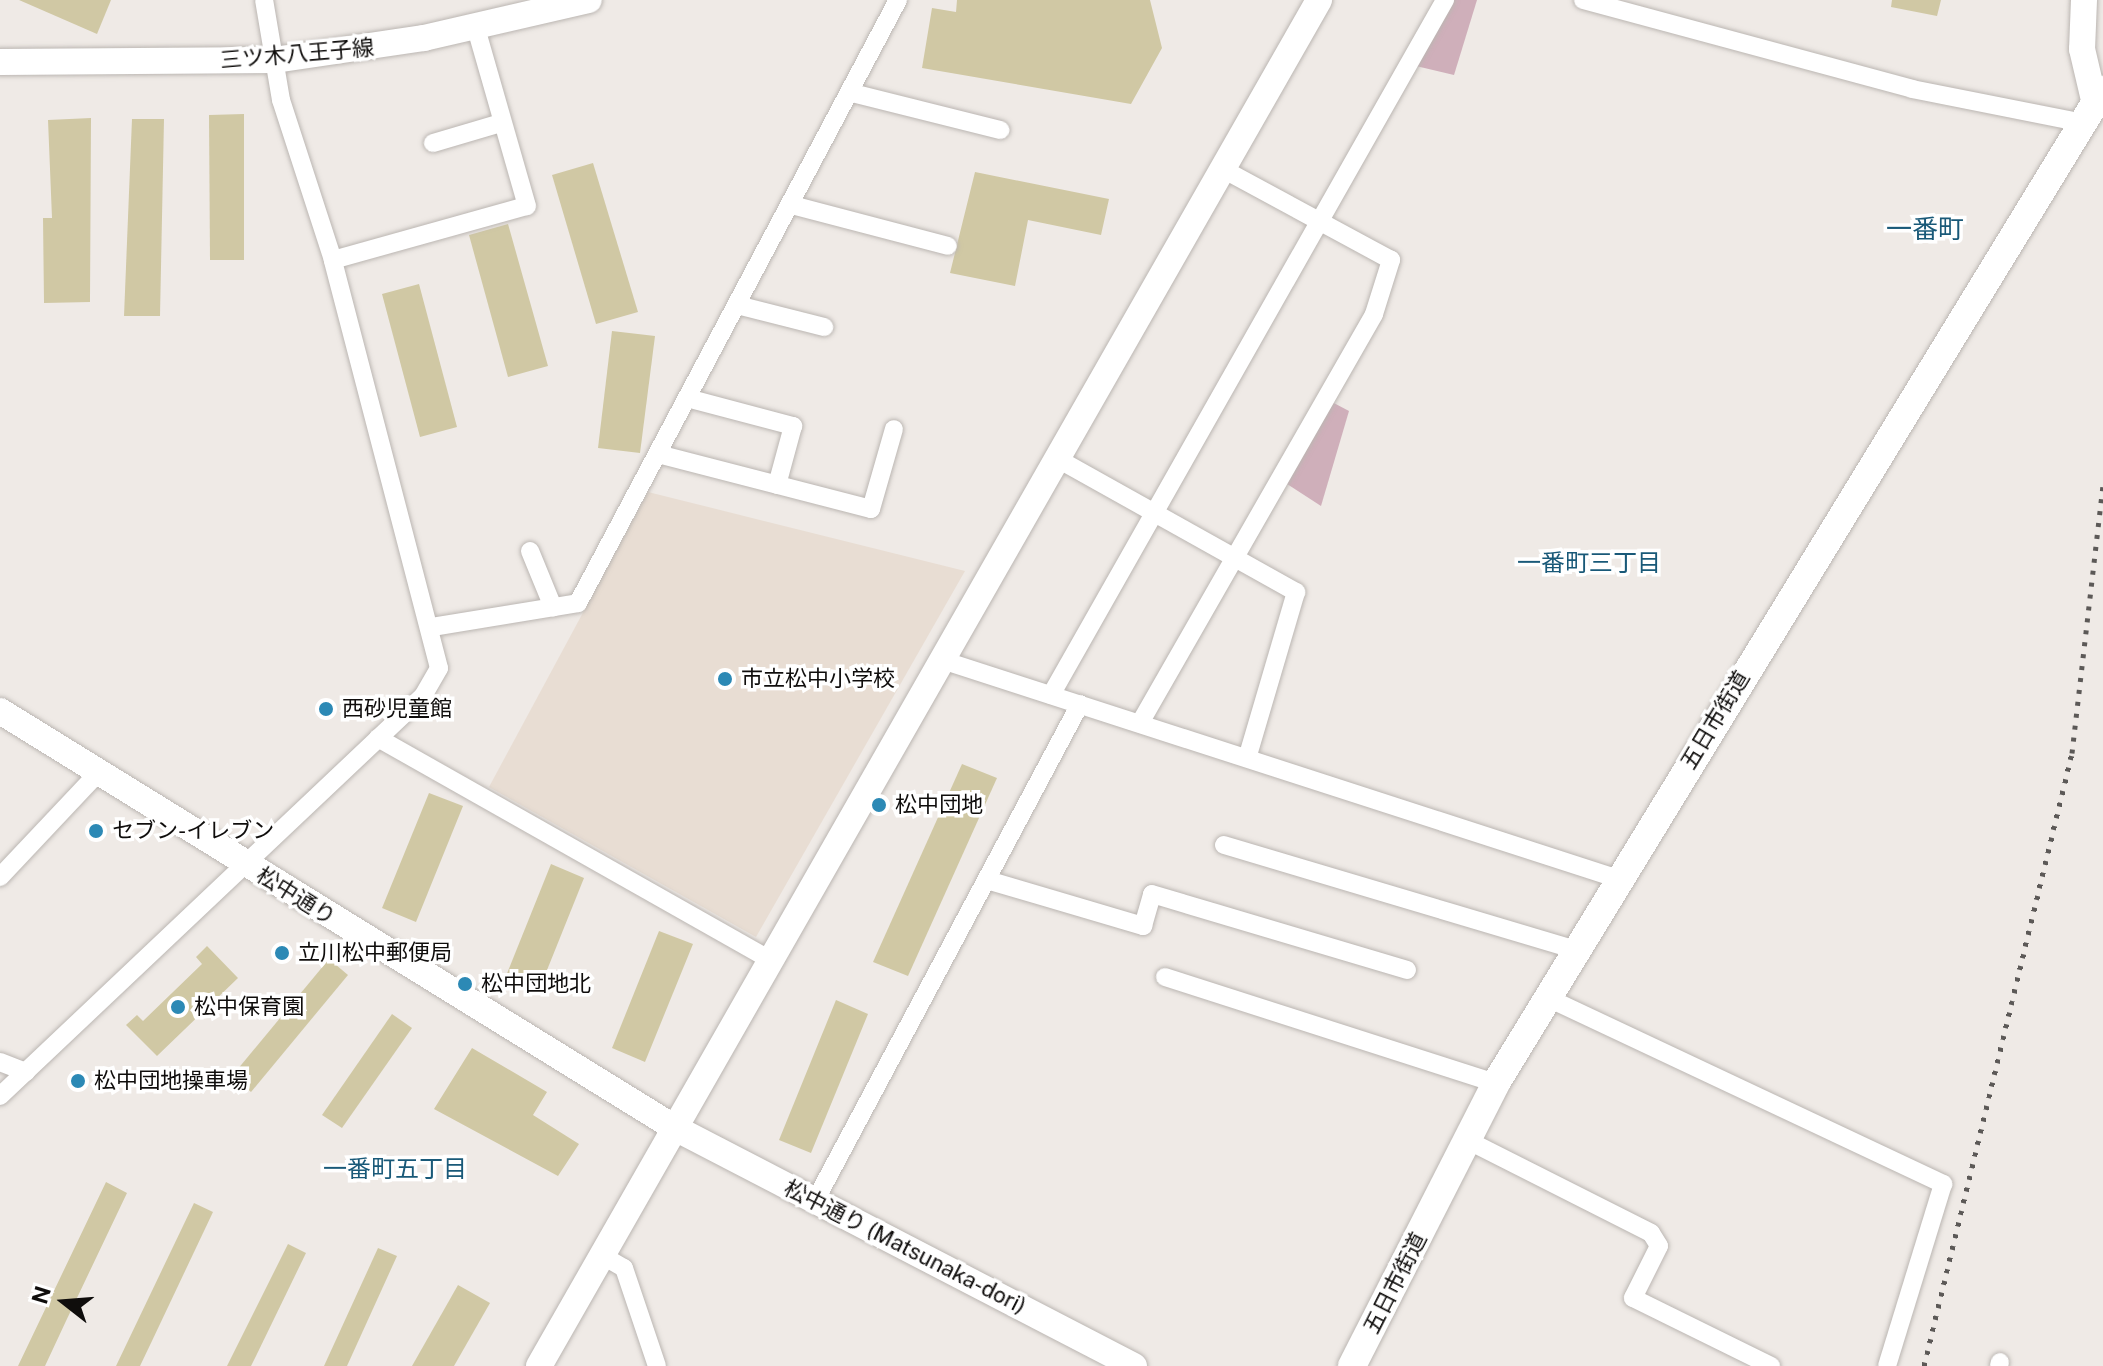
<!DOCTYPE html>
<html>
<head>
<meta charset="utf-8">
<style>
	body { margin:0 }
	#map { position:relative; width:2103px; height:1366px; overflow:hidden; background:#efeae6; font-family:"Public Sans","Noto Sans JP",sans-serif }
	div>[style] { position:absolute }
	.built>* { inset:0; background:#e8ddd3 }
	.green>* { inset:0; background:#cfafba }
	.building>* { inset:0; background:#d0c8a4 }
	.roads { filter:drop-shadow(0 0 2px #bbb6b2) drop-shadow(0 0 2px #bbb6b2) }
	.street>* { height:18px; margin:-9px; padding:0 9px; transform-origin:9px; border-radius:9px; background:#fff }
	.secondary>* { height:26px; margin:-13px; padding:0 13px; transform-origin:13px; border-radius:13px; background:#fff }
	.primary>* { height:28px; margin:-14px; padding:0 14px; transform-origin:14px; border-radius:14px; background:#fff }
	.rail>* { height:5px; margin-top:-2.5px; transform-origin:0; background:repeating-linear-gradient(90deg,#5c5957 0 4px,transparent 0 12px) }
	.dots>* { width:22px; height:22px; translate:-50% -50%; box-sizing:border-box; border:4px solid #fff; border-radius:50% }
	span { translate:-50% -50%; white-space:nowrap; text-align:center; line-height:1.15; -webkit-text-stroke:7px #fff; paint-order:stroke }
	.street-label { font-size:22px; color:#0f0d0c }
	.poi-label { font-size:22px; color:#0f0d0c }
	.left { translate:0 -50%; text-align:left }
	.neighbourhood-label { font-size:24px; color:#195978 }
	.quarter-label { font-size:26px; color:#195978 }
	.north { position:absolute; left:24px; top:1262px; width:80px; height:80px; -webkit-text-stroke:6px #fff; paint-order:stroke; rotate:287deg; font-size:22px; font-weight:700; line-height:32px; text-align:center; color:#0f0d0c }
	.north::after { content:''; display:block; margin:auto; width:28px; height:36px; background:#0f0d0c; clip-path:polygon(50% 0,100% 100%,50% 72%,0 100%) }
</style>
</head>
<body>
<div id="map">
	<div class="built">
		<div style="clip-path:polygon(648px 492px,965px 571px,756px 937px,489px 787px)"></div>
	</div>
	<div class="green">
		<div style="clip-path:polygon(1451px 0,1477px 0,1454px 75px,1416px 66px)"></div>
		<div style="clip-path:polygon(1330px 401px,1349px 411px,1321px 506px,1284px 482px)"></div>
	</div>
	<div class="building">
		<div style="clip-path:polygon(19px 0,111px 0,97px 34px)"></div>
		<div style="clip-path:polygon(957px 0,1150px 0,1162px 48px,1131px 104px,922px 68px,932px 8px,956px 12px)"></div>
		<div style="clip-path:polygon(1892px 0,1941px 0,1937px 16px,1891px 7px)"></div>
		<div style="clip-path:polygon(244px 114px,244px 260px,210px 260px,209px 115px)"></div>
		<div style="clip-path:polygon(91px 118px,90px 302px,44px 303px,43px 218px,52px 218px,48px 120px)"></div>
		<div style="clip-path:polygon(132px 119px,164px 119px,160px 316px,124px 316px)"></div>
		<div style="clip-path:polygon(593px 163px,638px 312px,596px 324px,552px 175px)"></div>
		<div style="clip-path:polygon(975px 172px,1109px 199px,1101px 235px,1028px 220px,1015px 286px,950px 273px)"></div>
		<div style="clip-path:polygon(508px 224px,548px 366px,508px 377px,469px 235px)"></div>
		<div style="clip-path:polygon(419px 284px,457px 427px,420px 437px,382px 294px)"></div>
		<div style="clip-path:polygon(612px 331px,655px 336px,640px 453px,598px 448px)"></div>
		<div style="clip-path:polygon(962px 764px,997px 778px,908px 976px,873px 962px)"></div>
		<div style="clip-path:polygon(429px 793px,463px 806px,416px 922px,382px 908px)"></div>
		<div style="clip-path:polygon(551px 864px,584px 878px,537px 995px,504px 981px)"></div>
		<div style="clip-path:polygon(659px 931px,693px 944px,645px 1062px,612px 1048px)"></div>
		<div style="clip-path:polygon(207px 946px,238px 978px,157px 1056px,126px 1025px,137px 1015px,143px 1021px,202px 964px,196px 957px)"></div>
		<div style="clip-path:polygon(329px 959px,348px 975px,251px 1092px,232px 1076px)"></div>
		<div style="clip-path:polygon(836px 1000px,868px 1014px,811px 1153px,779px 1140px)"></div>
		<div style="clip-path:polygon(392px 1014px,412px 1028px,342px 1128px,322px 1115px)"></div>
		<div style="clip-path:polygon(472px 1048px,547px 1092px,533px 1115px,579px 1144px,558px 1176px,434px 1109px)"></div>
		<div style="clip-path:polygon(106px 1182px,127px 1193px,66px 1321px,45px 1366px,18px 1366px)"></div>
		<div style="clip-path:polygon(194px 1203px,213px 1212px,151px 1343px,140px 1366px,116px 1366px)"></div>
		<div style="clip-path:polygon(288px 1244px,306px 1253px,256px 1356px,251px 1366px,227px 1366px)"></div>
		<div style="clip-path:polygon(378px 1248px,397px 1256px,347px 1366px,324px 1366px)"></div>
		<div style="clip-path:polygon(458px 1285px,490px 1303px,454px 1366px,412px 1366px)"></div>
	</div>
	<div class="roads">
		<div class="street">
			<div style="left:1583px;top:0;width:341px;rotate:15.1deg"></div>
			<div style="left:1912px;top:89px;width:169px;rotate:11.2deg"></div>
			<div style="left:852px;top:93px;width:153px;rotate:14deg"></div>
			<div style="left:433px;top:143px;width:71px;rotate:-16.4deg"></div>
			<div style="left:792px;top:205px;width:161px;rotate:14.7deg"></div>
			<div style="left:333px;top:260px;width:201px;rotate:-15.6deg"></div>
			<div style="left:527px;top:206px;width:185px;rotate:-106deg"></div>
			<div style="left:737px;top:305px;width:90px;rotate:14.2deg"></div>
			<div style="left:687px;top:398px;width:110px;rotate:14.8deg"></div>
			<div style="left:793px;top:426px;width:61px;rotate:105.2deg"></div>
			<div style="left:658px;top:454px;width:220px;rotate:14.5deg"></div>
			<div style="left:871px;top:509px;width:83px;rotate:-74deg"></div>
			<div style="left:1058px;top:459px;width:273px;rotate:29.2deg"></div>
			<div style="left:1296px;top:592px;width:173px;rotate:106.4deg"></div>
			<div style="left:530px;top:551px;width:61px;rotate:67.7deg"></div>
			<div style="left:432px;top:627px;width:148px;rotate:-9.3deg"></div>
			<div style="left:578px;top:603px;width:683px;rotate:-62.05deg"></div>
			<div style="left:942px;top:660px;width:712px;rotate:17.93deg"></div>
			<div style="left:1051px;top:695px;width:799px;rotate:-60.45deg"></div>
			<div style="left:1140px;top:723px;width:471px;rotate:-60.2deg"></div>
			<div style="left:1374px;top:314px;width:57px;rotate:-72.5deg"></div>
			<div style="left:1391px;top:260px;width:191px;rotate:-151.6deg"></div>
			<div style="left:378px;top:738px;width:451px;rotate:29.5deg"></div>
			<div style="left:1224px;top:845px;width:367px;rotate:16.6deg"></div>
			<div style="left:0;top:877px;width:144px;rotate:-46.7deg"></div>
			<div style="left:987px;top:880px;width:163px;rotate:16.4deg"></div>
			<div style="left:1143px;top:926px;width:33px;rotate:-74deg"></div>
			<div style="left:1152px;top:894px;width:266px;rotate:16.6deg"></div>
			<div style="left:1165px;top:977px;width:348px;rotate:17.8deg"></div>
			<div style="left:1548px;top:998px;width:437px;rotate:25.2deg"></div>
			<div style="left:1943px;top:1184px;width:190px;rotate:107.1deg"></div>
			<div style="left:0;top:1062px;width:28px;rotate:21deg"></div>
			<div style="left:0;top:1096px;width:582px;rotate:-43.4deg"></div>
			<div style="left:423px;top:696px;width:32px;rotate:-60deg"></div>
			<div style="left:439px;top:668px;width:422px;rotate:-104.6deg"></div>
			<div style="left:333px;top:260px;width:168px;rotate:-108deg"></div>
			<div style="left:281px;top:100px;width:101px;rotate:-99.6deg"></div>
			<div style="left:1467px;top:1140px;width:206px;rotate:26.8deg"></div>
			<div style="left:1651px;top:1233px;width:15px;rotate:58deg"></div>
			<div style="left:1659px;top:1246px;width:58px;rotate:116.6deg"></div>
			<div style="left:1633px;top:1298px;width:154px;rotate:26.2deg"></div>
			<div style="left:815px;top:1201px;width:563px;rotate:-61.93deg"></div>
			<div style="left:603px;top:1256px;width:24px;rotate:30deg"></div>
			<div style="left:624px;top:1268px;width:103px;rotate:71.4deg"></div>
			<div style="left:1999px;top:1366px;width:4px;rotate:-76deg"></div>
		</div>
		<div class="secondary">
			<div style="left:2084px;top:0;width:49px;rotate:92.3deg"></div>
			<div style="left:2082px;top:49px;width:52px;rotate:76.8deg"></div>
			<div style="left:0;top:62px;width:275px;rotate:-0.4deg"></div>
			<div style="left:275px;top:60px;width:151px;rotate:-8.4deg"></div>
			<div style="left:424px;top:38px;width:169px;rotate:-13deg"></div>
			<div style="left:0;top:711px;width:793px;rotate:31.71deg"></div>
			<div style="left:675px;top:1128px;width:517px;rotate:27.41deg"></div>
			<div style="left:539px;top:1366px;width:1573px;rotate:-60.27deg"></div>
		</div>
		<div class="primary">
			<div style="left:1352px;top:1366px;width:318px;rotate:-63deg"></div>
			<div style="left:1496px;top:1083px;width:1164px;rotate:-58.56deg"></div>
		</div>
	</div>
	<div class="rail">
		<div style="left:1924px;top:1366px;width:631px;rotate:-76.43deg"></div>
		<div style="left:2072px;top:753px;width:268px;rotate:-83.4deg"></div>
	</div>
	<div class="dots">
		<div style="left:725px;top:679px;background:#2c89b5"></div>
		<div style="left:326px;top:709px;background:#2c89b5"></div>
		<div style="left:879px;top:805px;background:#2c89b5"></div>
		<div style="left:96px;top:831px;background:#2c89b5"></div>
		<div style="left:282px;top:953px;background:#2c89b5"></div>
		<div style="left:465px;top:984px;background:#2c89b5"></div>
		<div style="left:178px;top:1007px;background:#2c89b5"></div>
		<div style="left:78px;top:1081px;background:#2c89b5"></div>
	</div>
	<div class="street-label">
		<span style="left:297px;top:54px;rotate:-5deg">三ツ木八王子線</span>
		<span style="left:1715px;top:720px;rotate:-59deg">五日市街道</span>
		<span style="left:296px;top:896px;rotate:32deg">松中通り</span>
		<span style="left:905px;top:1247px;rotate:27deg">松中通り (Matsunaka-dori)</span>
		<span style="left:1395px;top:1283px;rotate:-63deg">五日市街道</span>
	</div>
	<div class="poi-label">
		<span class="left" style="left:741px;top:679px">市立松中小学校</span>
		<span class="left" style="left:342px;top:709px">西砂児童館</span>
		<span class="left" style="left:895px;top:805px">松中団地</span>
		<span class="left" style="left:112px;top:831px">セブン-イレブン</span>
		<span class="left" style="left:298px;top:953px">立川松中郵便局</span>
		<span class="left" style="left:481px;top:984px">松中団地北</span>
		<span class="left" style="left:194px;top:1007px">松中保育園</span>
		<span class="left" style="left:94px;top:1081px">松中団地操車場</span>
	</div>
	<div class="neighbourhood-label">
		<span style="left:1589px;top:563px">一番町三丁目</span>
		<span style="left:395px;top:1169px">一番町五丁目</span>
	</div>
	<div class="quarter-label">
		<span style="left:1925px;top:229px">一番町</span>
	</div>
	<div class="north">N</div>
</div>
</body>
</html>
